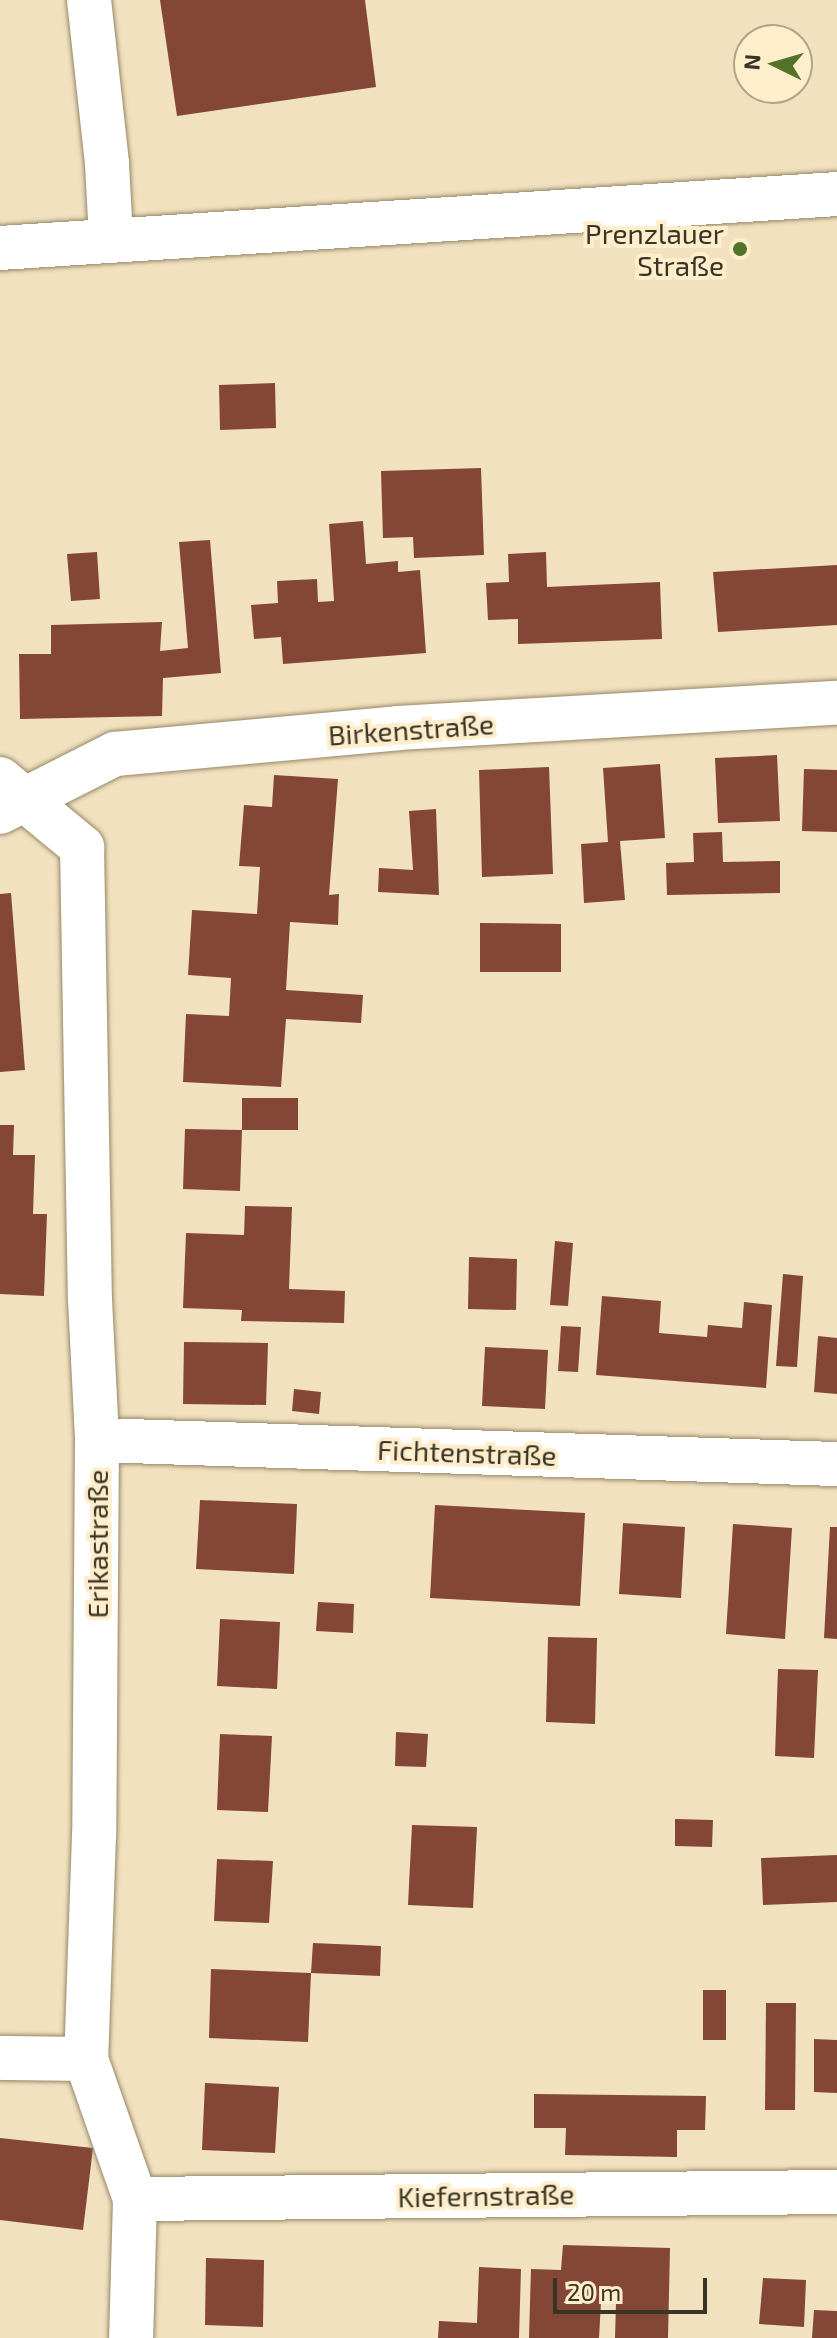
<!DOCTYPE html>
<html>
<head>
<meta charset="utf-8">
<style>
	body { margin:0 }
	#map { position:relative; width:837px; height:2338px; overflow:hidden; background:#f1e1bf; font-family:"Exo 2",sans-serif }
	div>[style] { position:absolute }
	.building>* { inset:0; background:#844636 }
	.roads { filter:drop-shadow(0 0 2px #968868) drop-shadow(0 0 2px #968868) }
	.minor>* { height:44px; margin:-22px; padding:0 22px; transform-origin:22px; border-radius:22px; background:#fff }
	.secondary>* { height:44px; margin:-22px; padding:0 22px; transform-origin:22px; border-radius:22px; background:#fff }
	.dots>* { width:22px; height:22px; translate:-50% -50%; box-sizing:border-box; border:4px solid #feeecc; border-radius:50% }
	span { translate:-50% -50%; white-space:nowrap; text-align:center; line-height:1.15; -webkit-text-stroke:8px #feeecc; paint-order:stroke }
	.poi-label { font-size:28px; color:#3a3426 }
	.right { translate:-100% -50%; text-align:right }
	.street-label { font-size:28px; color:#3a3426 }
	.north { position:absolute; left:733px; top:24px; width:80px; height:80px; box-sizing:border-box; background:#feeecc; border:2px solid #b0a48a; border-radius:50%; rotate:275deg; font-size:22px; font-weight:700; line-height:32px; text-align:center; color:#3a3426 }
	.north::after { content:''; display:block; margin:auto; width:28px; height:36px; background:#53732a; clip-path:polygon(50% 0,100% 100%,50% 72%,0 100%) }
	.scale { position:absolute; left:553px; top:2278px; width:154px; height:36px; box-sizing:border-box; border:4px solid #3a3426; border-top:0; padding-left:10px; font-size:24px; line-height:28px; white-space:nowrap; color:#3a3426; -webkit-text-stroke:6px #feeecc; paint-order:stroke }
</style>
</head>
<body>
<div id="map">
	<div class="building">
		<div style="clip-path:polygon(160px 0,365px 0,376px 87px,177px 116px)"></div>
		<div style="clip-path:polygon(275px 383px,276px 428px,220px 430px,219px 385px)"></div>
		<div style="clip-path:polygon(481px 468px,484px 555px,414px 558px,413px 537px,383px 538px,381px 471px)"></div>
		<div style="clip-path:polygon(363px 521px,366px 564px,398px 561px,398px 572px,420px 570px,426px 653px,283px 664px,281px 637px,254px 639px,251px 605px,278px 603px,277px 581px,317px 579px,318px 602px,334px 601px,329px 524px)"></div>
		<div style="clip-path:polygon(210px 540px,221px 673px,163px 678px,162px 716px,20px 719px,19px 654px,51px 654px,51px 625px,162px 622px,160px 651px,188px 648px,179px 542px)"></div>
		<div style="clip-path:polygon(97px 552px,100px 599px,71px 601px,67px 554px)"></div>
		<div style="clip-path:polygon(546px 552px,547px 587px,660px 582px,662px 639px,518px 644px,518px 619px,488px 620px,486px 583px,509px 582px,508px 554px)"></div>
		<div style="clip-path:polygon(837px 565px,837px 625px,718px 632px,713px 572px)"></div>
		<div style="clip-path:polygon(777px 755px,780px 821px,718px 823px,715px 758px)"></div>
		<div style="clip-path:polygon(660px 764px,665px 838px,620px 841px,625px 900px,584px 903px,581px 844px,608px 842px,603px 768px)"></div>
		<div style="clip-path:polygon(549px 767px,553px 874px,482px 877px,479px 770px)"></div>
		<div style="clip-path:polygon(804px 769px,837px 770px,837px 832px,802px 831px)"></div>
		<div style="clip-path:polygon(274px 775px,338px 779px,329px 895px,339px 894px,338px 925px,290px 922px,286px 990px,363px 995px,361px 1023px,286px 1019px,281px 1087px,183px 1082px,186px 1014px,229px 1016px,231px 978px,188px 975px,192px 910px,257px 914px,260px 867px,239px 866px,244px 805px,272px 807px)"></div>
		<div style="clip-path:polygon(436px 809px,439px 895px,378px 892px,379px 868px,413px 870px,409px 811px)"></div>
		<div style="clip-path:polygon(722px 832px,723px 862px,780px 861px,780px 893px,667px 895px,666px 863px,694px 862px,693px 833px)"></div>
		<div style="clip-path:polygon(11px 893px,25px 1070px,0 1072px,0 894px)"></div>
		<div style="clip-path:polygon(480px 923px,561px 924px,561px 972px,480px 972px)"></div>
		<div style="clip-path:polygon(242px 1098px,298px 1098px,298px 1130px,242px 1130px,240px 1191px,183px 1189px,185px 1129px,242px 1130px)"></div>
		<div style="clip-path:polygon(0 1125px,14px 1125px,13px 1155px,35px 1155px,33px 1214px,47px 1214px,44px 1296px,0 1294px)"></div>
		<div style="clip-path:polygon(245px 1206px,292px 1207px,289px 1289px,345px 1291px,344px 1323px,241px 1321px,242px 1310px,183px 1308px,186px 1233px,244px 1235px)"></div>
		<div style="clip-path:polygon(555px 1241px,573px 1243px,568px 1306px,550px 1305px)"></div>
		<div style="clip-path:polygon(469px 1257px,517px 1259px,516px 1310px,468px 1309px)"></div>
		<div style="clip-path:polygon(783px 1274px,803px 1276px,797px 1367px,776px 1366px)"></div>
		<div style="clip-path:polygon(602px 1296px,661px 1301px,659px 1333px,707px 1337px,708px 1325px,742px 1328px,744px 1302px,772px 1305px,766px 1388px,596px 1375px)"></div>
		<div style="clip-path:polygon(561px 1326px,581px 1327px,578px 1372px,558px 1371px)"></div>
		<div style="clip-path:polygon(818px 1336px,837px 1338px,837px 1394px,814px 1392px)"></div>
		<div style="clip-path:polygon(184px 1342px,268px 1343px,266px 1405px,183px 1404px)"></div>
		<div style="clip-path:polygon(485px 1347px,548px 1350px,545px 1409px,482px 1406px)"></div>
		<div style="clip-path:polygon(294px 1389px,321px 1392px,319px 1414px,292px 1411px)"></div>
		<div style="clip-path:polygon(200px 1500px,297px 1504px,294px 1574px,196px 1569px)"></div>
		<div style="clip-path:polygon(435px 1505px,585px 1513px,580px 1606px,430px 1598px)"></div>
		<div style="clip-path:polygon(623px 1523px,685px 1527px,681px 1598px,619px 1594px)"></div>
		<div style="clip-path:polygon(733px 1524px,792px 1528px,785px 1639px,726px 1634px)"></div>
		<div style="clip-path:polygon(830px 1527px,837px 1527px,837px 1639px,824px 1638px)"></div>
		<div style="clip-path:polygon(318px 1602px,354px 1604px,353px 1633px,316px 1631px)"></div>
		<div style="clip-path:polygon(220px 1619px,280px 1622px,277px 1689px,217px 1686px)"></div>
		<div style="clip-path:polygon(548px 1637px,597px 1638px,595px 1724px,546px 1722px)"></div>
		<div style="clip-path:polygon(778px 1669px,818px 1670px,814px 1758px,775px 1756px)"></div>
		<div style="clip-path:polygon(396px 1732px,428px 1734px,426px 1767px,395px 1766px)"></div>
		<div style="clip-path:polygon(220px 1734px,272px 1736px,268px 1812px,217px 1810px)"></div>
		<div style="clip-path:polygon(675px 1819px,713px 1820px,712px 1847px,675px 1846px)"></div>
		<div style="clip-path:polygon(412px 1825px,477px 1827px,473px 1908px,408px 1905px)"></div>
		<div style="clip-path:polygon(837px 1855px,837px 1902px,763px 1905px,761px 1858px)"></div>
		<div style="clip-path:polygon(217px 1859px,273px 1861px,269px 1923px,214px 1921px)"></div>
		<div style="clip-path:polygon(313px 1943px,381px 1946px,380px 1976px,311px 1973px)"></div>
		<div style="clip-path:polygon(211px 1969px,311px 1973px,308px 2042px,209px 2038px)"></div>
		<div style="clip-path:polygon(703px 1990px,726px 1990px,726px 2040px,703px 2040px)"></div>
		<div style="clip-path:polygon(766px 2003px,796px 2003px,795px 2110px,765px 2110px)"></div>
		<div style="clip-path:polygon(814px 2039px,837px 2040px,837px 2093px,814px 2092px)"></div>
		<div style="clip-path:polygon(205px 2083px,279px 2087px,275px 2153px,202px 2150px)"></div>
		<div style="clip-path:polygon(534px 2094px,706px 2096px,705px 2130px,677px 2130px,677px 2157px,565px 2155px,566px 2128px,534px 2128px)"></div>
		<div style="clip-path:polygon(0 2138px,93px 2148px,83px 2230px,0 2220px)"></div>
		<div style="clip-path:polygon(563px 2245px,670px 2248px,668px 2338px,615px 2338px,616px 2302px,601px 2302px,599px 2338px,529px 2338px,531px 2269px,561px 2270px)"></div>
		<div style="clip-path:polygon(206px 2258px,264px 2260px,263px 2327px,205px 2325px)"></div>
		<div style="clip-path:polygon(479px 2267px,521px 2269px,519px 2338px,438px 2338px,439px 2321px,477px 2323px)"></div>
		<div style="clip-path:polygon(763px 2278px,806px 2280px,804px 2327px,759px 2324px)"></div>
		<div style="clip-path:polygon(814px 2310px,837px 2311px,837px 2338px,812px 2338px)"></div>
	</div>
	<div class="roads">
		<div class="minor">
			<div style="left:89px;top:0;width:165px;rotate:83.7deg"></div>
			<div style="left:107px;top:164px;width:75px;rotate:86.9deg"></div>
			<div style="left:0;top:779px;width:107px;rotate:39.7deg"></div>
			<div style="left:82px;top:847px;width:453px;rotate:89deg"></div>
			<div style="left:90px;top:1300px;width:140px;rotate:87.1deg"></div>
			<div style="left:97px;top:1440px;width:395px;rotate:90.4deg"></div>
			<div style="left:94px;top:1835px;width:224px;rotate:92deg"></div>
			<div style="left:86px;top:2059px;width:148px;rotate:70.7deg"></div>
			<div style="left:135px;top:2199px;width:139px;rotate:91.6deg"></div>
			<div style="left:0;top:812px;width:129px;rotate:-26.8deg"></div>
			<div style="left:115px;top:754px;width:284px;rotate:-5.2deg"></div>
			<div style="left:398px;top:728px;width:440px;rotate:-3.3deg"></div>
			<div style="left:97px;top:1440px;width:740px;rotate:1.86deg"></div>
			<div style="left:0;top:2058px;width:86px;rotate:0.7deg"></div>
			<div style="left:135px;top:2199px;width:702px;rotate:-0.57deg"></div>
		</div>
		<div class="secondary">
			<div style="left:0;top:248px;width:839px;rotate:-3.69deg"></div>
		</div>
	</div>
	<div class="dots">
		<div style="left:740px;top:249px;background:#53732a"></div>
	</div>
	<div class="poi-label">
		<span class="right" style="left:724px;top:249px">Prenzlauer<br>Straße</span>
	</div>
	<div class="street-label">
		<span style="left:411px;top:729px;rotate:-4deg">Birkenstraße</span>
		<span style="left:467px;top:1452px;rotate:2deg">Fichtenstraße</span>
		<span style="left:97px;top:1544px;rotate:-90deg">Erikastraße</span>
		<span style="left:486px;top:2195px;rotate:-1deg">Kiefernstraße</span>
	</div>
	<div class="north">N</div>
	<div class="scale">20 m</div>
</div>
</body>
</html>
